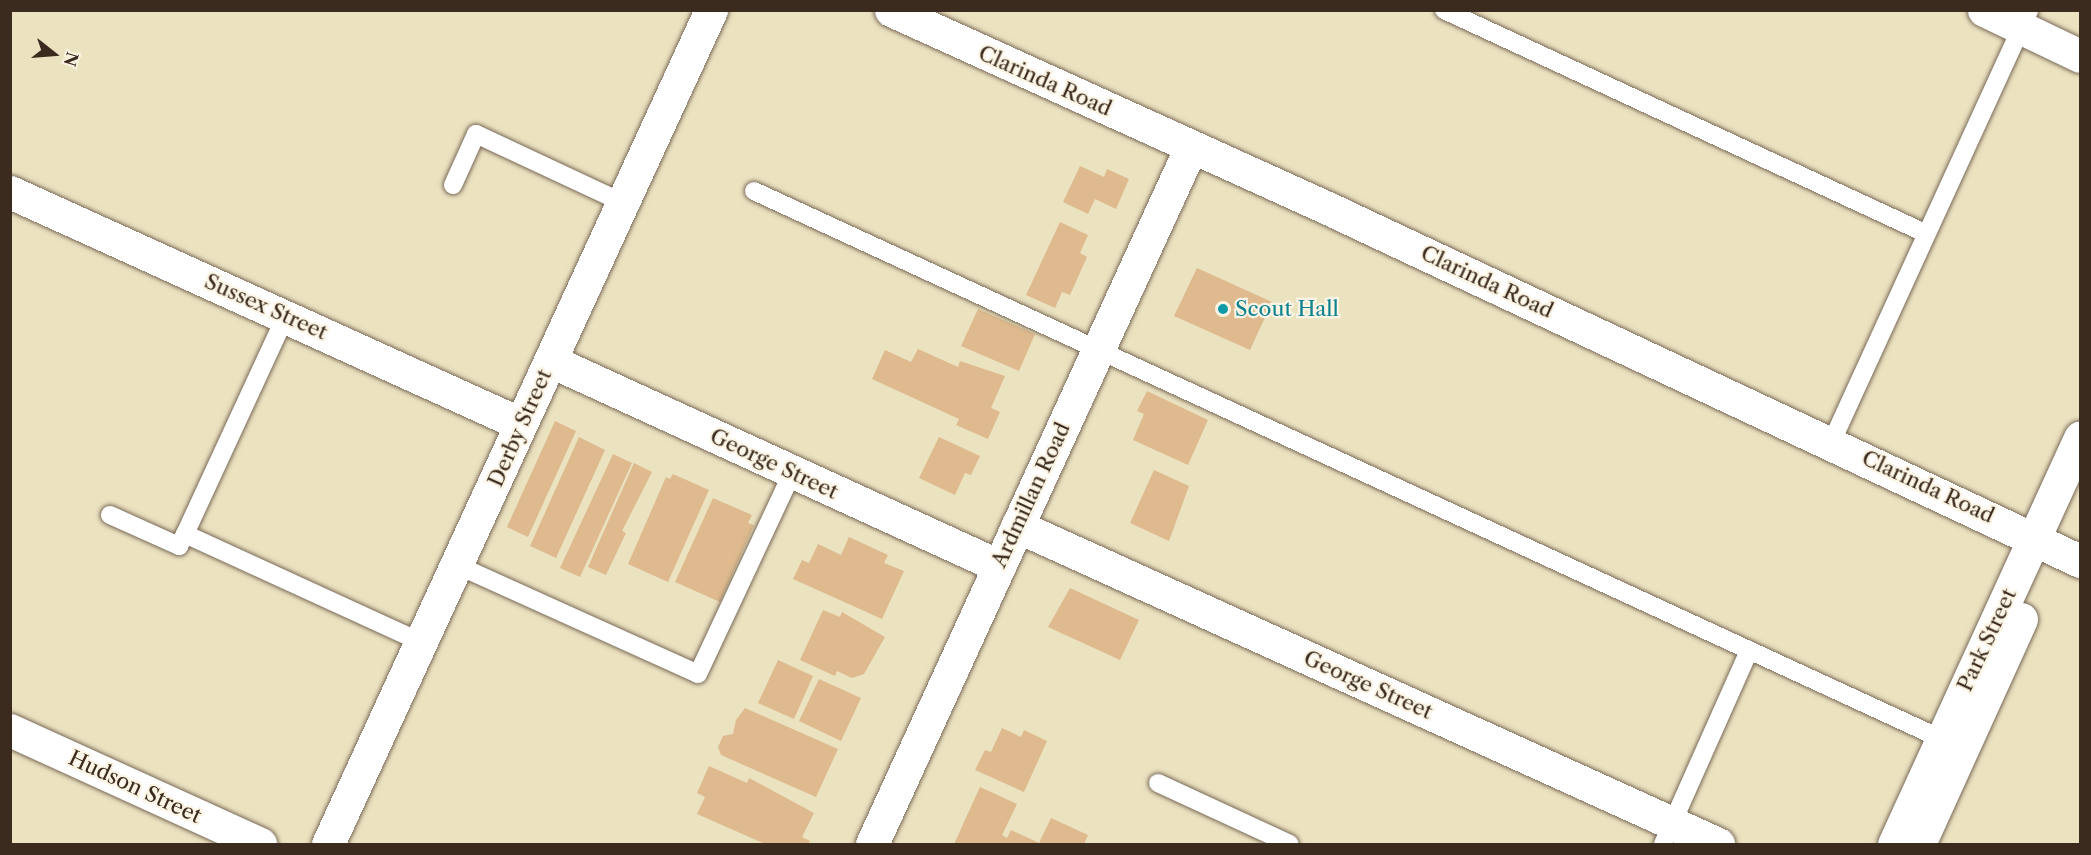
<!DOCTYPE html>
<html>
<head>
<meta charset="utf-8">
<style>
	body { margin:0 }
	#map { position:relative; width:2091px; height:855px; overflow:hidden; background:#ebe2c0; font-family:"Libre Caslon Text",serif }
	div>[style] { position:absolute }
	.building>* { inset:0; background:#deba8e }
	.roads { filter:drop-shadow(0 0 2px #796a57) drop-shadow(0 0 2px #796a57) }
	.lane>* { height:18px; margin:-9px; padding:0 9px; transform-origin:9px; border-radius:9px; background:#fff }
	.street>* { height:33px; margin:-16.5px; padding:0 16.5px; transform-origin:16.5px; border-radius:16.5px; background:#fff }
	.secondary>* { height:33px; margin:-16.5px; padding:0 16.5px; transform-origin:16.5px; border-radius:16.5px; background:#fff }
	.dots>* { width:16px; height:16px; translate:-50% -50%; box-sizing:border-box; border:3px solid #fcf5e5; border-radius:50% }
	span { translate:-50% -50%; white-space:nowrap; text-align:center; line-height:1.15; -webkit-text-stroke:4.5px #fcf5e5; paint-order:stroke }
	.street-label { font-size:21px; color:#3b2a1e }
	.culture-label { font-size:21px; color:#0d838f }
	.left { translate:0 -50%; text-align:left }
	.frame { position:absolute; inset:0; border:12px solid #3b2a1e; pointer-events:none }
	.north { position:absolute; left:24px; top:24px; width:60px; height:60px; -webkit-text-stroke:4px #fcf5e5; paint-order:stroke; rotate:107deg; font-size:16px; font-weight:700; line-height:24px; text-align:center; color:#3b2a1e }
	.north::after { content:''; display:block; margin:auto; width:21px; height:27px; background:#3b2a1e; clip-path:polygon(50% 0,100% 100%,50% 72%,0 100%) }
</style>
</head>
<body>
<div id="map">
	<div class="building">
		<div style="clip-path:polygon(1080px 166px,1104px 177px,1107px 169px,1129px 179px,1116px 209px,1095px 199px,1088px 214px,1063px 202px)"></div>
		<div style="clip-path:polygon(1060px 222px,1088px 235px,1080px 253px,1087px 257px,1070px 295px,1062px 292px,1055px 308px,1026px 295px)"></div>
		<div style="clip-path:polygon(1197px 268px,1272px 302px,1250px 350px,1174px 316px)"></div>
		<div style="clip-path:polygon(978px 309px,1035px 334px,1019px 371px,961px 346px)"></div>
		<div style="clip-path:polygon(918px 349px,958px 367px,960px 361px,1005px 376px,991px 408px,1000px 412px,988px 439px,956px 425px,959px 419px,872px 379px,885px 350px,911px 362px)"></div>
		<div style="clip-path:polygon(1147px 391px,1208px 420px,1188px 465px,1133px 440px,1144px 414px,1137px 411px)"></div>
		<div style="clip-path:polygon(555px 421px,576px 431px,528px 537px,507px 527px)"></div>
		<div style="clip-path:polygon(579px 437px,605px 450px,556px 558px,530px 546px)"></div>
		<div style="clip-path:polygon(939px 437px,980px 456px,971px 475px,965px 473px,955px 495px,919px 478px)"></div>
		<div style="clip-path:polygon(613px 454px,632px 463px,580px 577px,560px 568px)"></div>
		<div style="clip-path:polygon(634px 463px,652px 472px,622px 531px,626px 533px,606px 575px,588px 567px)"></div>
		<div style="clip-path:polygon(1154px 470px,1189px 486px,1169px 541px,1130px 523px)"></div>
		<div style="clip-path:polygon(673px 474px,709px 490px,668px 582px,628px 564px,666px 477px,670px 479px)"></div>
		<div style="clip-path:polygon(713px 498px,752px 515px,748px 523px,754px 525px,720px 602px,675px 582px)"></div>
		<div style="clip-path:polygon(849px 537px,888px 555px,884px 563px,904px 571px,882px 619px,793px 579px,802px 560px,809px 563px,818px 544px,841px 555px)"></div>
		<div style="clip-path:polygon(1070px 588px,1139px 620px,1120px 660px,1048px 627px)"></div>
		<div style="clip-path:polygon(823px 610px,840px 617px,842px 612px,885px 637px,864px 674px,852px 678px,837px 671px,835px 676px,800px 660px)"></div>
		<div style="clip-path:polygon(778px 660px,813px 676px,794px 719px,758px 703px)"></div>
		<div style="clip-path:polygon(819px 679px,861px 698px,841px 741px,799px 721px)"></div>
		<div style="clip-path:polygon(745px 708px,838px 749px,816px 797px,721px 755px,718px 747px,723px 736px,733px 734px,736px 720px)"></div>
		<div style="clip-path:polygon(1002px 728px,1021px 737px,1024px 730px,1047px 741px,1024px 792px,975px 770px,985px 750px,991px 752px)"></div>
		<div style="clip-path:polygon(709px 766px,747px 783px,749px 778px,814px 813px,802px 837px,810px 841px,808px 844px,765px 844px,697px 814px,705px 797px,697px 793px)"></div>
		<div style="clip-path:polygon(980px 787px,1017px 804px,1002px 835px,1007px 838px,1011px 830px,1039px 843px,1051px 818px,1088px 835px,1084px 844px,954px 844px)"></div>
	</div>
	<div class="roads">
		<div class="lane">
			<div style="left:1444px;top:10px;width:532px;rotate:24.88deg"></div>
			<div style="left:453px;top:185px;width:56px;rotate:-65.7deg"></div>
			<div style="left:476px;top:134px;width:162px;rotate:25.1deg"></div>
			<div style="left:754px;top:191px;width:1315px;rotate:24.77deg"></div>
			<div style="left:1832px;top:441px;width:474px;rotate:-65.4deg"></div>
			<div style="left:110px;top:515px;width:76px;rotate:24.2deg"></div>
			<div style="left:179px;top:546px;width:13px;rotate:-63deg"></div>
			<div style="left:185px;top:534px;width:262px;rotate:24.6deg"></div>
			<div style="left:185px;top:534px;width:241px;rotate:-65.2deg"></div>
			<div style="left:459px;top:566px;width:262px;rotate:24.3deg"></div>
			<div style="left:698px;top:674px;width:222px;rotate:-64.9deg"></div>
			<div style="left:1158px;top:783px;width:145px;rotate:24.8deg"></div>
			<div style="left:1663px;top:844px;width:211px;rotate:-66deg"></div>
		</div>
		<div class="street">
			<div style="left:891px;top:10px;width:491px;rotate:24.4deg"></div>
			<div style="left:1338px;top:213px;width:820px;rotate:25.13deg"></div>
			<div style="left:1984px;top:10px;width:106px;rotate:25.6deg"></div>
			<div style="left:10px;top:192px;width:561px;rotate:24.42deg"></div>
			<div style="left:551px;top:361px;width:493px;rotate:24.6deg"></div>
			<div style="left:1017px;top:526px;width:770px;rotate:24.4deg"></div>
			<div style="left:10px;top:730px;width:275px;rotate:24.5deg"></div>
			<div style="left:328px;top:844px;width:918px;rotate:-65.33deg"></div>
			<div style="left:872px;top:844px;width:767px;rotate:-65.41deg"></div>
		</div>
		<div class="secondary">
			<div style="left:1894px;top:844px;width:447px;rotate:-65.4deg"></div>
			<div style="left:1919px;top:844px;width:247px;rotate:-65.6deg"></div>
		</div>
	</div>
	<div class="dots">
		<div style="left:1223px;top:309px;background:#0f9aa8"></div>
	</div>
	<div class="street-label">
		<span style="left:1045px;top:81px;rotate:24deg">Clarinda Road</span>
		<span style="left:1487px;top:282px;rotate:25deg">Clarinda Road</span>
		<span style="left:266px;top:307px;rotate:24deg">Sussex Street</span>
		<span style="left:520px;top:428px;rotate:-66deg">Derby Street</span>
		<span style="left:774px;top:464px;rotate:25deg">George Street</span>
		<span style="left:1928px;top:487px;rotate:25deg">Clarinda Road</span>
		<span style="left:1031px;top:495px;rotate:-65deg">Ardmillan Road</span>
		<span style="left:1987px;top:640px;rotate:-65deg">Park Street</span>
		<span style="left:1368px;top:685px;rotate:24deg">George Street</span>
		<span style="left:135px;top:787px;rotate:25deg">Hudson Street</span>
	</div>
	<div class="culture-label">
		<span class="left" style="left:1235px;top:309px">Scout Hall</span>
	</div>
	<div class="frame"></div>
	<div class="north">N</div>
</div>
</body>
</html>
